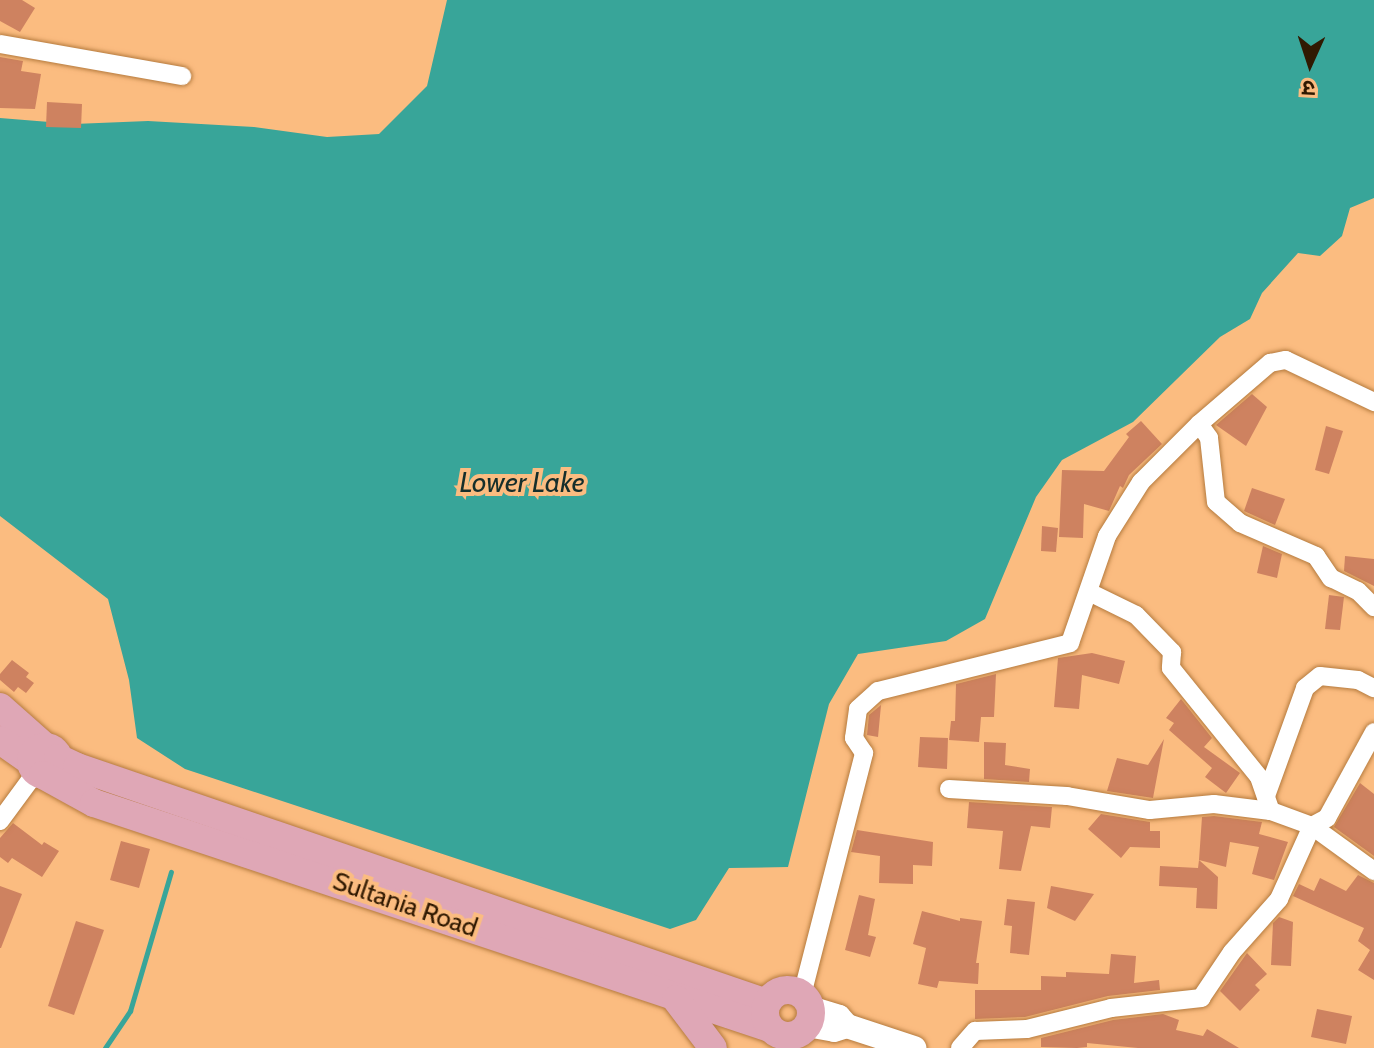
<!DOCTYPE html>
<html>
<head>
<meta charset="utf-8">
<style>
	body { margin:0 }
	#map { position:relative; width:1374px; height:1048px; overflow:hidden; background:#fbbc80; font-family:Cabin,"Noto Sans Devanagari",sans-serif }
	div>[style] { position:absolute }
	.water>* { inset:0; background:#38a599 }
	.stream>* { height:5px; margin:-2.5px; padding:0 2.5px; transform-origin:2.5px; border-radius:2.5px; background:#38a599 }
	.building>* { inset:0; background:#ce8260 }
	.roads { filter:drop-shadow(0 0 2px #b57b3e) drop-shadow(0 0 2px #b57b3e) }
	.street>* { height:18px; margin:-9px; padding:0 9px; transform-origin:9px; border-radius:9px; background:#fff }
	.secondary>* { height:24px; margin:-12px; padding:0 12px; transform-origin:12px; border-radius:12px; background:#fff }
	.primary>* { height:28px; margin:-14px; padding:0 14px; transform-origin:14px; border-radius:14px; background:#dfa7b6 }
	.primary>.ring { margin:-14px; padding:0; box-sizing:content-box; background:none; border:28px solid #dfa7b6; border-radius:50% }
	span { translate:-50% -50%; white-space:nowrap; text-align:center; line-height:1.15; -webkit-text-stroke:8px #fbbc80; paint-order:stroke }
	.street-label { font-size:26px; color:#301901 }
	.water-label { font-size:28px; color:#162e2b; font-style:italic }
	.north { position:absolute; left:1270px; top:24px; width:80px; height:80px; -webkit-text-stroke:6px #fbbc80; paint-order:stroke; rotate:183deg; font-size:22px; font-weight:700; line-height:32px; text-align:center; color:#301901 }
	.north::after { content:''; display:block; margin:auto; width:28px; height:36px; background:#301901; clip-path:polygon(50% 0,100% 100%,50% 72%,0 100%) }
</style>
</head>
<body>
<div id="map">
	<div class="water">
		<div style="clip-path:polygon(447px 0,1374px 0,1374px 198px,1350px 208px,1342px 236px,1320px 256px,1298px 253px,1262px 293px,1250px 319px,1220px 337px,1133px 422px,1062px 460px,1036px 497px,985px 619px,946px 641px,858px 654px,829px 704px,788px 867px,729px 868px,696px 920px,670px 929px,185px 769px,137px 738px,129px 680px,108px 599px,0 516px,0 118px,74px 124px,148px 121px,254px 127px,327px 137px,379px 134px,427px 86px)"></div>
	</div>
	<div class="stream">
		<div style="left:105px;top:1048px;width:45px;rotate:-56deg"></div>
		<div style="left:130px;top:1011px;width:145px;rotate:-73.6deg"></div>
	</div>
	<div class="building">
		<div style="clip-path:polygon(0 0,22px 0,35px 8px,20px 32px,0 21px)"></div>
		<div style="clip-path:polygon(0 57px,23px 61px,21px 71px,41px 74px,35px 109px,0 108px)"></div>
		<div style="clip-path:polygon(47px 102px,82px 104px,81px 128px,46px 127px)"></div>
		<div style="clip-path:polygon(1252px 394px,1267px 407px,1246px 446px,1216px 425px)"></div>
		<div style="clip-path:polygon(1141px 421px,1162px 444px,1129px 475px,1123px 488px,1120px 486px,1109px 511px,1084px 504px,1083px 538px,1059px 537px,1062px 470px,1104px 471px,1129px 437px,1126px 434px)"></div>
		<div style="clip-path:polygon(1326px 426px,1343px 431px,1329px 474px,1315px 470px)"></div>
		<div style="clip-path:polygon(1252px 488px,1285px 499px,1275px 525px,1244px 511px)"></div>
		<div style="clip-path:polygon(1042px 526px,1058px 528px,1056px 552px,1041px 551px)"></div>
		<div style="clip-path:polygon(1263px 546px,1282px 554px,1277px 578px,1257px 573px)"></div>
		<div style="clip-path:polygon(1345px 556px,1374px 559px,1374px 586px,1344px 571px)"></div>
		<div style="clip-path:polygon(1329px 595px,1344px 597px,1340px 630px,1325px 629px)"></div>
		<div style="clip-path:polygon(1092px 653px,1125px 661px,1119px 684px,1082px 675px,1079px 709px,1054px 707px,1058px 658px)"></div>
		<div style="clip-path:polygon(12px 660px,29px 673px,26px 677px,34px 683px,26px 693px,18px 687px,14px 692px,0 680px,0 674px)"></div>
		<div style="clip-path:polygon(996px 674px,994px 717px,981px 717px,979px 742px,949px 740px,951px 721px,955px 721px,956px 684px)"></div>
		<div style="clip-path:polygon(1181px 699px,1212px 738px,1204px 747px,1240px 773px,1226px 793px,1205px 777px,1212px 768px,1169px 730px,1174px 723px,1166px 718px)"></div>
		<div style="clip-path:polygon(881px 705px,878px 737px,867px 735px,869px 715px)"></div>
		<div style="clip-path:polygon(920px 737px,948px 738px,947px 769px,918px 767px)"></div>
		<div style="clip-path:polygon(1164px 739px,1153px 798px,1107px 791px,1117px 758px,1148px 765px)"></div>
		<div style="clip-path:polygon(984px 742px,1006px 743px,1005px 765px,1030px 769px,1029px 782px,984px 779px)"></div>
		<div style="clip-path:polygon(1360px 783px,1374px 794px,1374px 856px,1334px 827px)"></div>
		<div style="clip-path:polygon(969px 802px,1052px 807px,1050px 828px,1031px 826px,1021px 871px,999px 869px,1003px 831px,967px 828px)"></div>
		<div style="clip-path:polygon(1101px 814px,1150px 822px,1150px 831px,1160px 831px,1160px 848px,1130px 847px,1121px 858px,1088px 829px)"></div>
		<div style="clip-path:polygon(1214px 816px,1262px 822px,1259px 834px,1288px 842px,1274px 880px,1252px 874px,1259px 847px,1230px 842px,1226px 867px,1199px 860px,1202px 817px)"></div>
		<div style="clip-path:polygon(13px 823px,42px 845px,44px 842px,59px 851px,42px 877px,12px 858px,8px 863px,0 857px,0 838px)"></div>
		<div style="clip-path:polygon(857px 830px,933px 842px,932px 866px,913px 865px,913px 884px,879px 883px,880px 856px,851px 852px)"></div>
		<div style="clip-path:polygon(121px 841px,150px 849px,139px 888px,110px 880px)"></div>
		<div style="clip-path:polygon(1199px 860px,1218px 877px,1217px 909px,1196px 908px,1197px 888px,1159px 886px,1160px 866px,1198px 868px)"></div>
		<div style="clip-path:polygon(1358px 875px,1374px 883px,1374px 980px,1358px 970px,1370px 950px,1358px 941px,1364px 928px,1293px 896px,1299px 884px,1314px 891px,1320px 878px,1346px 891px)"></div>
		<div style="clip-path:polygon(0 886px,22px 894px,1px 948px,0 948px)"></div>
		<div style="clip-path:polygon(1051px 886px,1094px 894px,1075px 921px,1047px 908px)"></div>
		<div style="clip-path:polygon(859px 895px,875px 899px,868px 935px,876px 937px,870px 957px,845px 950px)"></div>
		<div style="clip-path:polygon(1007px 899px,1035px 902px,1029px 955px,1010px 953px,1012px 926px,1004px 925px)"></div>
		<div style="clip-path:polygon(922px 911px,960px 921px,960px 918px,982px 921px,976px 963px,979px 963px,978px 984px,939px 981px,937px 988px,918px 984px,926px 948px,913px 944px)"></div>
		<div style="clip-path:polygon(1279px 917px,1293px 922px,1291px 966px,1271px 965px,1273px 923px)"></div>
		<div style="clip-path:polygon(76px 921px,104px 930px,74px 1015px,48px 1006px)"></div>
		<div style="clip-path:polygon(1247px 953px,1267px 974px,1255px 985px,1260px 990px,1240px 1011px,1220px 991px)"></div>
		<div style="clip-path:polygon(1111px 954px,1136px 956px,1134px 983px,1159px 980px,1160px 990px,1108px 996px,1025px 1017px,975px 1019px,975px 990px,1041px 990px,1041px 976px,1066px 977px,1066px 972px,1109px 974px)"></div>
		<div style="clip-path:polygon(1317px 1009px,1352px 1016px,1346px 1044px,1311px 1037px)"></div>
		<div style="clip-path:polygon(1163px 1014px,1179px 1020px,1176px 1030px,1203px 1036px,1207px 1029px,1239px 1048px,1138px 1048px,1087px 1043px,1087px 1047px,1077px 1048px,1041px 1047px,1041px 1038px,1113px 1020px)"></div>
	</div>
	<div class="roads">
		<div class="street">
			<div style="left:0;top:44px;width:185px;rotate:10deg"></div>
			<div style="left:1199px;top:424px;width:17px;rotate:54deg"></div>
			<div style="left:1209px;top:438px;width:64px;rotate:83.8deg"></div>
			<div style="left:1216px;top:502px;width:32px;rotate:41deg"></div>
			<div style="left:1240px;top:523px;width:83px;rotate:23.5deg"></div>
			<div style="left:1316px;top:556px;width:27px;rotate:56deg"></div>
			<div style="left:1331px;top:578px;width:30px;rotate:26deg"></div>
			<div style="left:1358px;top:591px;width:23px;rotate:45deg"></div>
			<div style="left:1089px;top:592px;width:52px;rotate:26.1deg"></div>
			<div style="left:1136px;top:615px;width:52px;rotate:45.8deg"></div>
			<div style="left:1172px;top:652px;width:16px;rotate:94deg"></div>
			<div style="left:1171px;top:668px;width:140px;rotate:51.1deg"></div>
			<div style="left:1259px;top:777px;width:36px;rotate:71deg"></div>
			<div style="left:1271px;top:811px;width:44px;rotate:20.1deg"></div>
			<div style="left:1312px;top:826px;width:77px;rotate:36deg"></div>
			<div style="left:949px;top:789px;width:118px;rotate:3.4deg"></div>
			<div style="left:1067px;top:796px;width:84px;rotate:9.6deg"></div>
			<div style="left:1150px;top:810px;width:64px;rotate:-5.4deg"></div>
			<div style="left:1214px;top:804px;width:57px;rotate:7deg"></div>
			<div style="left:1266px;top:796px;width:115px;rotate:-70.1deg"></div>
			<div style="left:1305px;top:688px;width:19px;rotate:-39deg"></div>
			<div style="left:1320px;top:676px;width:38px;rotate:6deg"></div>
			<div style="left:1358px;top:680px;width:18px;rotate:27deg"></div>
			<div style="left:0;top:821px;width:61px;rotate:-53.7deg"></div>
			<div style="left:802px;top:995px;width:250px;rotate:-75.6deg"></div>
			<div style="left:864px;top:753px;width:18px;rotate:-124deg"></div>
			<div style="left:854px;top:738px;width:29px;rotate:-82deg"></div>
			<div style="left:858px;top:709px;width:27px;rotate:-42deg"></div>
			<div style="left:878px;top:691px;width:198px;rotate:-14deg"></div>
			<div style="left:1070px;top:643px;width:113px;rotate:-70.9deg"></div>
			<div style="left:1107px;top:536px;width:64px;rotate:-57.8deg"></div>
			<div style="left:1141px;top:482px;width:82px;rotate:-45deg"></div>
			<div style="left:1199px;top:424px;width:94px;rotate:-40.7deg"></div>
			<div style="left:1270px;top:363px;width:16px;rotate:-11deg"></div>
			<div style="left:1286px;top:360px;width:98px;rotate:25.5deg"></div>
			<div style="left:960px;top:1048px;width:23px;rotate:-49deg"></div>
			<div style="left:975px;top:1031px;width:52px;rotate:-2.2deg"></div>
			<div style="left:1027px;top:1029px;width:87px;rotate:-14deg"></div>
			<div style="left:1111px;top:1008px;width:91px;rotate:-6.3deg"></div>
			<div style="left:1201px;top:998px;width:55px;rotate:-56deg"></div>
			<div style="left:1232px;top:952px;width:71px;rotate:-48.4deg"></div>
			<div style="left:1279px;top:899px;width:80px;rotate:-65.7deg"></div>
			<div style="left:1312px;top:826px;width:17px;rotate:-28deg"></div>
			<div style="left:1327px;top:818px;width:98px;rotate:-61.3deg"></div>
		</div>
		<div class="secondary">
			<div style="left:810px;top:1008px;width:30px;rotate:17deg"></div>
			<div style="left:839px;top:1017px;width:12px;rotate:48deg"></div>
			<div style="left:847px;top:1026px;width:71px;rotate:18.2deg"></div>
			<div style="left:807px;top:1025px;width:27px;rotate:10deg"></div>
			<div style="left:834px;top:1030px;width:10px;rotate:-17deg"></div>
		</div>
		<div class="primary">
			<div style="left:0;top:707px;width:60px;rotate:41.6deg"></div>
			<div style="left:0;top:740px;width:38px;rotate:35deg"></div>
			<div class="ring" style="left:31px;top:747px;width:0;height:0"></div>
			<div style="left:58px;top:758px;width:21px;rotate:25deg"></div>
			<div style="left:77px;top:767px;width:729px;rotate:18.88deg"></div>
			<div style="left:43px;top:775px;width:58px;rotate:28.8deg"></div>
			<div style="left:94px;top:803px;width:712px;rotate:18.41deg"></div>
			<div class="ring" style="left:765px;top:990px;width:18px;height:18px"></div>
			<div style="left:676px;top:999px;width:61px;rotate:52.9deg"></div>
		</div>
	</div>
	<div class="street-label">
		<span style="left:405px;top:905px;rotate:19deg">Sultania Road</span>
	</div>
	<div class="water-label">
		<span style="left:522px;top:482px">Lower Lake</span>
	</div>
	<div class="north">उ</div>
</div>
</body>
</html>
